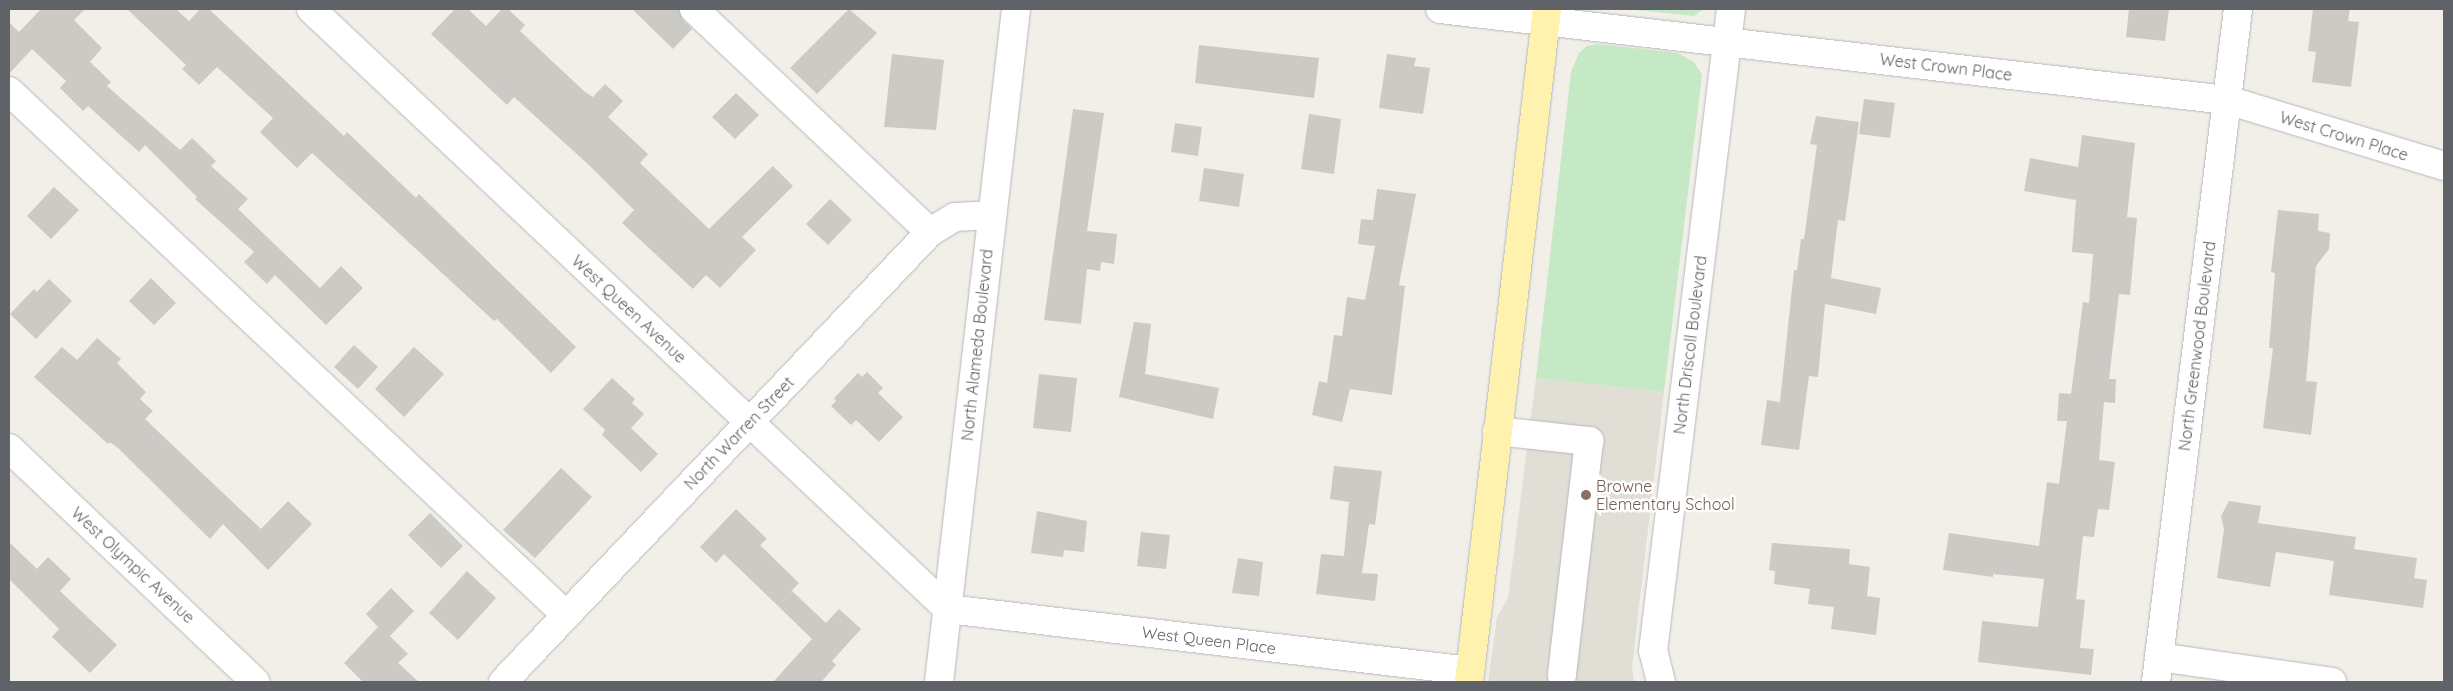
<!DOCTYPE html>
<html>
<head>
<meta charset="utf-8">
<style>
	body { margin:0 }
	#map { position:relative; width:2453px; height:691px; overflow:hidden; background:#f1efe8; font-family:Quicksand,sans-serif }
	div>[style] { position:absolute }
	.education>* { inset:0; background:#e1ded6 }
	.green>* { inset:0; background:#c5e8c5 }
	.building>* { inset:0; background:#cccac5 }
	.roads { filter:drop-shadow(0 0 1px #b5b8bc) drop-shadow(0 0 1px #b5b8bc) }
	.minor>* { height:28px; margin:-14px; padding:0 14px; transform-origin:14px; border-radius:14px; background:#fff }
	.major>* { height:28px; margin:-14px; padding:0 14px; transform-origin:14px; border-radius:14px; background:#fff2af }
	.dots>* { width:14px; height:14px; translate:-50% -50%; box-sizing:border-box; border:2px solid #fff; border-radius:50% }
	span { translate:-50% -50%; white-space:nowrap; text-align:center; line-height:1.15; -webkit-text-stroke:5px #fff; paint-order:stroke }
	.street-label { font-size:16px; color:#5f6368 }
	.education-label { font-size:16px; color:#785e54 }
	.left { translate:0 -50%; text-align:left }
	.frame { position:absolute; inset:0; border:10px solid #5f6368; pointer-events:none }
</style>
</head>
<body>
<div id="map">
	<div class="education">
		<div style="clip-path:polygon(1536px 378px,1664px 392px,1632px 667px,1634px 682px,1488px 682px,1497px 617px,1508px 598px)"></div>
	</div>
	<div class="green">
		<div style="clip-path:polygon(1627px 9px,1703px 9px,1694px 16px)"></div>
		<div style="clip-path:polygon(1597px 44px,1678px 53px,1694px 62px,1702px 75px,1664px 392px,1536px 378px,1571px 72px,1579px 53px,1587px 46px)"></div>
	</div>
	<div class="building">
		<div style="clip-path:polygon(41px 9px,85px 9px,74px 20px,102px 48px,90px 62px,111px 82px,107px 86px,180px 150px,192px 138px,216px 161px,211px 166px,248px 199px,238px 209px,320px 288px,341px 266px,363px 288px,326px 325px,275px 275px,267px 284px,244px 262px,254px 252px,195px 199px,197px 197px,145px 145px,139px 152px,88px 106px,83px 111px,60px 88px,66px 81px,32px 49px,9px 74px,9px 22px,19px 32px)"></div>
		<div style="clip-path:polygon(127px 9px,176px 9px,189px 21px,200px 9px,209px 9px,344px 136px,347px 132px,416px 198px,419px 194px,576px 347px,551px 373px,497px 319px,494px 321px,312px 153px,297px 168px,260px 132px,273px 118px,217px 67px,199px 85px,182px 69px,186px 65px)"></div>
		<div style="clip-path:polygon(455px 9px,468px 9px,486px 26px,502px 9px,508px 9px,525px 25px,520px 31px,585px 92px,593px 97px,605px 84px,623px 101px,608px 117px,648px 154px,640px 163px,709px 229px,773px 166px,793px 186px,742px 237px,756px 250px,720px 288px,706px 275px,693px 289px,622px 223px,634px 210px,590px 166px,514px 97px,507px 105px,431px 34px)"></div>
		<div style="clip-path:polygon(632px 9px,679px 9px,683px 20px,692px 29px,673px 49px)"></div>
		<div style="clip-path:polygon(849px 9px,877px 33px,817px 94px,790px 68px)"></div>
		<div style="clip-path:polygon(2129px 9px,2169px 9px,2165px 41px,2126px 37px)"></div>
		<div style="clip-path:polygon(2313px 9px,2350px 9px,2348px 21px,2359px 22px,2351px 87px,2312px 82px,2316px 52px,2308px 51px)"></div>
		<div style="clip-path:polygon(1199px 45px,1319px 58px,1314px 98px,1195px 83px)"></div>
		<div style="clip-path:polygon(892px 54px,944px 60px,936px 130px,884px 127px)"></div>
		<div style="clip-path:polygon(1387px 54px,1416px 58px,1414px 66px,1430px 68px,1423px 114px,1379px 108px)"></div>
		<div style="clip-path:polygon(736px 93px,759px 115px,735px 139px,712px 117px)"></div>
		<div style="clip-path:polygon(1864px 99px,1895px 103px,1890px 138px,1859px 134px)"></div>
		<div style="clip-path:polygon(1073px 109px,1104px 113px,1087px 231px,1117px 234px,1114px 264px,1101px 262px,1100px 271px,1087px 269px,1081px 324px,1044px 320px)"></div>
		<div style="clip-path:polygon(1309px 114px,1341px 119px,1334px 174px,1301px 169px)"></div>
		<div style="clip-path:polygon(1816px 116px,1859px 122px,1845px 221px,1838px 220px,1831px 278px,1881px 288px,1876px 314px,1825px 304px,1818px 377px,1809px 376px,1799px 450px,1761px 445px,1767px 400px,1780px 402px,1794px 270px,1797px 270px,1801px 239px,1804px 239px,1817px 145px,1810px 144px)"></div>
		<div style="clip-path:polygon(1175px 123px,1202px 127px,1198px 156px,1171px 152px)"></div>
		<div style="clip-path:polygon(2082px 135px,2135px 143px,2127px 217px,2137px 218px,2130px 295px,2119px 294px,2109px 379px,2116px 379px,2115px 403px,2104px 402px,2099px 460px,2115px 462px,2109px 510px,2098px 509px,2094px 537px,2083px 536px,2076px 599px,2085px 600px,2080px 648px,2094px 649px,2091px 675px,1978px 662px,1982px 621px,2038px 627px,2044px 579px,1993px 574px,1993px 577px,1943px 570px,1949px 533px,2039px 546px,2047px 482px,2059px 484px,2067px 421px,2057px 421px,2059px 393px,2071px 394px,2083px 302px,2089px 303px,2093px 254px,2072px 252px,2076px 200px,2024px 191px,2030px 158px,2078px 167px)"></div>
		<div style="clip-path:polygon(1204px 168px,1244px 174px,1239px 207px,1199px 201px)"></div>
		<div style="clip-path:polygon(54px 187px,79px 210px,51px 239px,27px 216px)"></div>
		<div style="clip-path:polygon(1377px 189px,1416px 194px,1399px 285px,1405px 286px,1392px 395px,1350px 389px,1342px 422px,1312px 415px,1319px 381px,1327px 383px,1334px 335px,1342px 336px,1347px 297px,1365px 300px,1375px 246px,1358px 244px,1361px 219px,1373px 220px)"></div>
		<div style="clip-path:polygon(830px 199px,852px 220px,828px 245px,806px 224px)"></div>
		<div style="clip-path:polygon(2278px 210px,2319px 214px,2318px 231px,2330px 233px,2329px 249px,2316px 266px,2306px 381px,2317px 382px,2311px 435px,2263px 428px,2273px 348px,2269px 348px,2275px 273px,2271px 272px)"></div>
		<div style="clip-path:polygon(151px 278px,176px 303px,154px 325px,129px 301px)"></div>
		<div style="clip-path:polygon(49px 279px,72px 301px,36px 339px,10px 314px,34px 289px,37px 292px)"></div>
		<div style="clip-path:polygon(1134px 322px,1151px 324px,1145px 374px,1219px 388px,1213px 419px,1119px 397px)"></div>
		<div style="clip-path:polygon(97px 338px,121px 359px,117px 363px,146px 392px,140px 399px,153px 411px,145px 419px,261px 529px,288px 501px,312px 524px,268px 570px,223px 524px,210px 539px,118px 448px,110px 442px,108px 444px,34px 377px,62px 347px,77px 360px)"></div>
		<div style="clip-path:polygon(354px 345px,378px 367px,358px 389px,334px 367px)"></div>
		<div style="clip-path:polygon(414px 347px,444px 374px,404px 417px,375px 389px)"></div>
		<div style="clip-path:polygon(867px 372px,883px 388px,878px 393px,903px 417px,879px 442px,856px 420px,851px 425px,831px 406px,836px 401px,834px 398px,858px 373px,862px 377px)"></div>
		<div style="clip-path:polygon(1039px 374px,1077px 378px,1071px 432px,1033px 428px)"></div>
		<div style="clip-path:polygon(612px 378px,635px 399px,632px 403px,644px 414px,631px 428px,658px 454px,641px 472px,602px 435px,605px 430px,583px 409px)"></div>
		<div style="clip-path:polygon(1334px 466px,1382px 471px,1375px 525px,1369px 524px,1362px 573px,1378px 574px,1375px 601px,1316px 594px,1321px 554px,1344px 556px,1349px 502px,1330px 499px)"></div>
		<div style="clip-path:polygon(561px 468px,592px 497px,535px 558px,503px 530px)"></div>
		<div style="clip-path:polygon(2229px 501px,2261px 506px,2258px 523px,2356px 537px,2354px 549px,2417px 558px,2414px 578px,2427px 580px,2423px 608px,2329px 595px,2334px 561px,2276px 552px,2270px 587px,2217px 578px,2224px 529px,2221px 516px)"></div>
		<div style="clip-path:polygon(736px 509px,767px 539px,760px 545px,799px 583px,778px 606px,724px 554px,716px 563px,700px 547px)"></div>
		<div style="clip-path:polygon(1037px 511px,1087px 521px,1084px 552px,1064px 550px,1063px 557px,1031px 553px)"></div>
		<div style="clip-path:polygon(430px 513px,463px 546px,441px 568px,408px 535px)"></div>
		<div style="clip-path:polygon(1141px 532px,1170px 535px,1166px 569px,1137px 566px)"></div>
		<div style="clip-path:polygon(9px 542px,37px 569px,48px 557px,71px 579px,60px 591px,117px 645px,90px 673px,52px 637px,59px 629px,9px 579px)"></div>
		<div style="clip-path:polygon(1772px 543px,1850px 549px,1849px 564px,1870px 567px,1867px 596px,1880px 598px,1876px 635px,1831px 629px,1834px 607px,1808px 604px,1810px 589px,1774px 584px,1775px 571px,1769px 570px)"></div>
		<div style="clip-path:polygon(1238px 558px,1263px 562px,1259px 596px,1232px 593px)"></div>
		<div style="clip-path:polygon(467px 571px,496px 598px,458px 640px,429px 613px)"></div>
		<div style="clip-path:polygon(391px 588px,414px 611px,390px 636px,408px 654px,398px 663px,419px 682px,363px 682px,344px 663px,378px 627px,366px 614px)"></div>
		<div style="clip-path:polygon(792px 591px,826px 623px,839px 609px,861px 629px,832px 661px,836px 665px,821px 682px,773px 682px,812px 639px,778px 606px)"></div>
	</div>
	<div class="roads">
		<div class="minor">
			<div style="left:311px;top:9px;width:875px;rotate:43.29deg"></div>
			<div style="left:948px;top:609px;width:526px;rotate:6.77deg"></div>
			<div style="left:694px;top:9px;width:325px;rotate:43.4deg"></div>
			<div style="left:1440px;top:9px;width:792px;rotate:6.6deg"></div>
			<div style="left:2227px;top:100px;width:227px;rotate:16.9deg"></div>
			<div style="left:9px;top:91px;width:765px;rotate:43.25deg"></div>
			<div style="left:1497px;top:431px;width:93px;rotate:6.2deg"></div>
			<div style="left:1589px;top:441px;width:236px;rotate:96.6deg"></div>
			<div style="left:9px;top:448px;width:340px;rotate:43.5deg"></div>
			<div style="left:2159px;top:657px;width:175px;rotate:8.2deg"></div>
			<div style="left:503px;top:682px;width:620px;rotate:-46.5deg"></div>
			<div style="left:930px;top:232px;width:29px;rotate:-31deg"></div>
			<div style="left:955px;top:217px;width:36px;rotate:-3deg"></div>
			<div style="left:939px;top:682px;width:677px;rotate:-83.47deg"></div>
			<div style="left:1661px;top:682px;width:32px;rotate:-104deg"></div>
			<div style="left:1653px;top:651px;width:647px;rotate:-83.07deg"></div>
			<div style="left:2156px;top:682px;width:678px;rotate:-83.05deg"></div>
		</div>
		<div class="major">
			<div style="left:1469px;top:682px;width:678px;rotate:-83.39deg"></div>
		</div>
	</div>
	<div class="dots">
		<div style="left:1586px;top:495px;background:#8d6e63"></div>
	</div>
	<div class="street-label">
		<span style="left:1946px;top:67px;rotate:7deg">West Crown Place</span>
		<span style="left:2344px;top:136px;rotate:17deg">West Crown Place</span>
		<span style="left:629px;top:309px;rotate:43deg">West Queen Avenue</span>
		<span style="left:977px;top:345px;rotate:-84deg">North Alameda Boulevard</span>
		<span style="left:1690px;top:345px;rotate:-83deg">North Driscoll Boulevard</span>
		<span style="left:2197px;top:346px;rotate:-83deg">North Greenwood Boulevard</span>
		<span style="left:739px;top:433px;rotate:-46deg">North Warren Street</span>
		<span style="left:133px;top:565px;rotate:43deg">West Olympic Avenue</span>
		<span style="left:1209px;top:640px;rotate:7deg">West Queen Place</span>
	</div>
	<div class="education-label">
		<span class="left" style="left:1596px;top:495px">Browne<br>Elementary School</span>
	</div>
	<div class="frame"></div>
</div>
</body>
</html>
